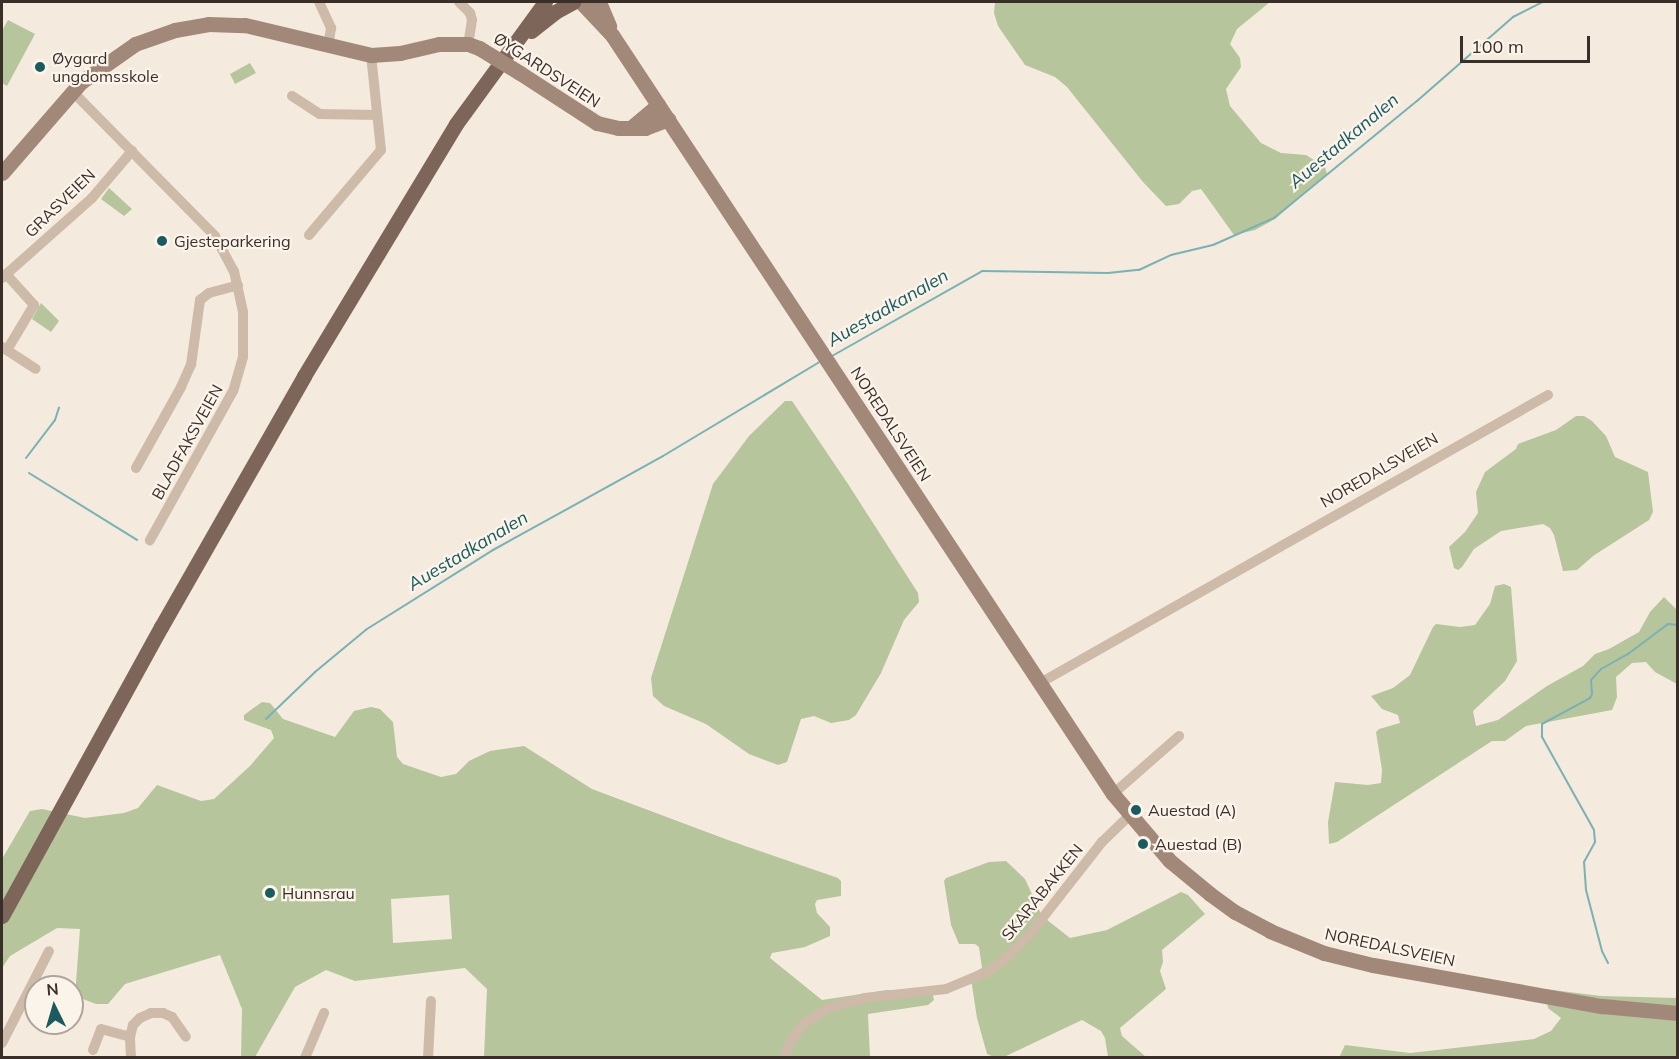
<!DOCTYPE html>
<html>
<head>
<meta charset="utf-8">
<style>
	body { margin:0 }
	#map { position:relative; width:1679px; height:1059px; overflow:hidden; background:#f4eade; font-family:Mulish,sans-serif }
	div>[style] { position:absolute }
	.green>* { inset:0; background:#b7c59c }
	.stream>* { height:2px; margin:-1px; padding:0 1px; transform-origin:1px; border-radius:1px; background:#7ab1b4 }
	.street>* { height:10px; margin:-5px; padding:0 5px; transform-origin:5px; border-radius:5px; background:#cebaa8 }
	.secondary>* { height:15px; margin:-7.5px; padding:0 7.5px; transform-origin:7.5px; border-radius:7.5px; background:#a28879 }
	.primary>* { height:15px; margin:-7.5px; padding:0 7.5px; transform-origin:7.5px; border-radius:7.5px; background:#7d6559 }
	.secondary-bridge>* { height:15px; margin:-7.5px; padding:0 7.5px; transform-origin:7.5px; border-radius:7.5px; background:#a28879 }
	.dots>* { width:16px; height:16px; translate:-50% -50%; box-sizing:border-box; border:3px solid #fbf4eb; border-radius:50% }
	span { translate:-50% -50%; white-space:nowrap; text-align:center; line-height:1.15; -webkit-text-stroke:4.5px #fbf4eb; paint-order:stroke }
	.poi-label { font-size:16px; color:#3a2e29 }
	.left { translate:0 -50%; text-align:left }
	.street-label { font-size:16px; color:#3a2e29 }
	.water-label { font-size:18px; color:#1b5a5f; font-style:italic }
	.frame { position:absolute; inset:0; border:3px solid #3a2e29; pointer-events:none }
	.north { position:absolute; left:24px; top:975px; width:60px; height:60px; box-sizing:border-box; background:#fbf4eb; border:2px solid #aea59d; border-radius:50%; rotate:355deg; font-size:16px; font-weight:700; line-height:24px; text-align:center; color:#3a2e29 }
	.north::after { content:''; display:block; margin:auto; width:21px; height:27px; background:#1b5a5f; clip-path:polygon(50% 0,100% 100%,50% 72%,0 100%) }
	.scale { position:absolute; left:1460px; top:36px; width:130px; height:27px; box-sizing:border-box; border:3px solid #3a2e29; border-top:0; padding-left:8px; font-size:18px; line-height:21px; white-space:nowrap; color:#3a2e29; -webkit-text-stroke:4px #fbf4eb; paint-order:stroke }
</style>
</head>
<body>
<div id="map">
	<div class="green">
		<div style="clip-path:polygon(995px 2px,1270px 2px,1237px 29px,1230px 44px,1240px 58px,1241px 67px,1226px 89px,1230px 106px,1261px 143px,1281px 153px,1306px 155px,1325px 167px,1327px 174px,1275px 219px,1255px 230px,1234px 235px,1201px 189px,1192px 191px,1179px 204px,1166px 206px,1143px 182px,1067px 87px,1055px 77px,1025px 65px,998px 26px,994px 13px)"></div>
		<div style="clip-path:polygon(8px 20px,35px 34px,7px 86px,2px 83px,2px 31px)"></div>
		<div style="clip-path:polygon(250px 63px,256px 73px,235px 84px,230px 74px)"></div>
		<div style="clip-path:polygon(109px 188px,132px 209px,124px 216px,101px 199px)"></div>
		<div style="clip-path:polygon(41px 303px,59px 321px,51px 332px,32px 319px)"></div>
		<div style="clip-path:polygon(785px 401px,792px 401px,848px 484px,918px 593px,919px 602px,904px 620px,881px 673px,856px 715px,849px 720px,831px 723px,814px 716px,801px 719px,787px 762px,778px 765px,749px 754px,706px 724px,664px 706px,653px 696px,651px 678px,713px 484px,749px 436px)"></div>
		<div style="clip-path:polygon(1576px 416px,1584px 416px,1592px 421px,1606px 436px,1615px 457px,1648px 472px,1653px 512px,1649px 520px,1593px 556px,1577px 570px,1563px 571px,1554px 535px,1550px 528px,1543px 524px,1501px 531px,1474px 549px,1462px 567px,1458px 570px,1454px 568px,1449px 547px,1465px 532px,1478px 513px,1476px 492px,1485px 472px,1516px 449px,1518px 444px,1556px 430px)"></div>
		<div style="clip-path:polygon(1504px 584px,1511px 587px,1517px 661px,1505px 681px,1473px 711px,1476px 726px,1498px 720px,1547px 686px,1583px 666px,1595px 654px,1609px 649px,1639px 632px,1650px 612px,1664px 597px,1677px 610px,1677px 684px,1655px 672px,1646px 662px,1632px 663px,1616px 677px,1617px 697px,1612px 710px,1526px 726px,1505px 741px,1492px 741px,1337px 842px,1329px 844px,1328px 822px,1335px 782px,1368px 785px,1381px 783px,1382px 770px,1376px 732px,1379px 729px,1400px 723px,1398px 715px,1382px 709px,1371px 696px,1393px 688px,1410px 675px,1433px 627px,1436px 624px,1460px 627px,1475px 625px,1490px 604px,1495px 586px)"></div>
		<div style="clip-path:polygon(evenodd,262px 702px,270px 703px,283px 719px,335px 737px,354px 711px,371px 707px,380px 709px,393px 722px,397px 757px,403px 764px,441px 777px,456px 774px,469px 761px,490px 751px,524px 746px,592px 789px,728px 840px,838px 878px,841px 881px,841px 896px,817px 900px,815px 904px,817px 913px,830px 927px,830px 936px,805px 947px,772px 953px,770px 958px,822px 1000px,887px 990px,932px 992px,934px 1000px,928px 1005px,868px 1014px,870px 1057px,484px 1057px,487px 989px,465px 968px,355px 981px,326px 970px,295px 987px,255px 1057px,241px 1058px,242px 1009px,220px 955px,125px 984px,108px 1004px,96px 1004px,75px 996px,80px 929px,57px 928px,10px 956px,2px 968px,2px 859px,30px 811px,42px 809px,85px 818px,124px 813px,138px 808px,157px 785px,201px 801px,214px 799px,250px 766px,274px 738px,271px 730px,244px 720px,244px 715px,262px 702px,449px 895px,452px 939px,393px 943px,391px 899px,449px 895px)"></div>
		<div style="clip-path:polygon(1006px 861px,1025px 879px,1042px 916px,1070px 938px,1107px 930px,1181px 892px,1188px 895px,1205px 914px,1162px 950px,1163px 962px,1160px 971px,1166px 989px,1120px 1028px,1122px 1036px,1146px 1057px,1108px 1057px,1105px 1038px,1101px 1031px,1082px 1020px,1004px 1057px,994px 1057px,987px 1054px,977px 1018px,971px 979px,971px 974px,982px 968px,979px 947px,975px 944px,959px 944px,951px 925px,944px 881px,946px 878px,989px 862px)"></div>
		<div style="clip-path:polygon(1545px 989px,1601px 996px,1677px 998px,1677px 1057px,1339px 1058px,1345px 1045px,1410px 1053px,1534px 1039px,1551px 1031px,1561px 1018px,1548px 1008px)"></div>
	</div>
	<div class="stream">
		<div style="left:832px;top:356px;width:172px;rotate:-29.5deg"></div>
		<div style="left:982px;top:271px;width:126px;rotate:0.9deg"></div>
		<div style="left:1108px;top:273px;width:31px;rotate:-6deg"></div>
		<div style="left:1139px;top:270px;width:35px;rotate:-25deg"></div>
		<div style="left:1171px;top:255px;width:43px;rotate:-13.4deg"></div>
		<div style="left:1213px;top:245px;width:67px;rotate:-23.9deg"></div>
		<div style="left:1274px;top:218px;width:185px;rotate:-39.3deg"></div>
		<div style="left:1417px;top:101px;width:128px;rotate:-41.2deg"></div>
		<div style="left:1513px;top:17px;width:34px;rotate:-27deg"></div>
		<div style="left:26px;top:458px;width:48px;rotate:-52.7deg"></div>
		<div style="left:55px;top:420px;width:13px;rotate:-72deg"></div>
		<div style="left:29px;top:473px;width:127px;rotate:31.8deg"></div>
		<div style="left:266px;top:719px;width:68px;rotate:-43.8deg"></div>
		<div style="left:315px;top:672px;width:67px;rotate:-39.6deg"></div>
		<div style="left:367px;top:629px;width:149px;rotate:-32.1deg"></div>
		<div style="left:493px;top:550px;width:194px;rotate:-28.9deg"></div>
		<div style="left:663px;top:456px;width:184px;rotate:-31deg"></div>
		<div style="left:1608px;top:963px;width:13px;rotate:-117deg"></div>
		<div style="left:1602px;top:951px;width:63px;rotate:-104.7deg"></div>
		<div style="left:1586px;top:890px;width:28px;rotate:-94deg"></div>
		<div style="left:1584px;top:862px;width:23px;rotate:-61deg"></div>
		<div style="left:1595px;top:842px;width:12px;rotate:-95deg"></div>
		<div style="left:1594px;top:830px;width:107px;rotate:-119.2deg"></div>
		<div style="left:1542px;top:737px;width:13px;rotate:-90deg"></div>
		<div style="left:1542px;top:724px;width:55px;rotate:-28.4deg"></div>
		<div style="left:1590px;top:698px;width:4px;rotate:-63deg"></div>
		<div style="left:1592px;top:694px;width:14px;rotate:-94deg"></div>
		<div style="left:1591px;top:680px;width:15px;rotate:-48deg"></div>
		<div style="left:1601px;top:669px;width:31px;rotate:-29deg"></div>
		<div style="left:1628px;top:654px;width:50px;rotate:-36.9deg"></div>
		<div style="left:1668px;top:624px;width:10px;rotate:6deg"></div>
	</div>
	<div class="street">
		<div style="left:319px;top:2px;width:29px;rotate:65deg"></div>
		<div style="left:331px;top:28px;width:18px;rotate:99deg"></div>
		<div style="left:459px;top:2px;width:16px;rotate:45deg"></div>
		<div style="left:470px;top:13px;width:7px;rotate:74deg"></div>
		<div style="left:472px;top:20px;width:24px;rotate:99deg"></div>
		<div style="left:72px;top:91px;width:204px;rotate:45.4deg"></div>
		<div style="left:215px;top:236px;width:40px;rotate:62deg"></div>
		<div style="left:234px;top:271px;width:42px;rotate:77.6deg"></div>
		<div style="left:243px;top:312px;width:45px;rotate:90deg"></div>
		<div style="left:243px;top:357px;width:35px;rotate:106deg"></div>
		<div style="left:233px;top:391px;width:171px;rotate:119.1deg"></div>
		<div style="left:292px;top:96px;width:33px;rotate:33deg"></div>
		<div style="left:320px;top:114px;width:57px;rotate:1deg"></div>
		<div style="left:309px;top:235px;width:111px;rotate:-49.7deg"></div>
		<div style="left:381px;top:150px;width:96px;rotate:-96deg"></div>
		<div style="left:6px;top:274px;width:42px;rotate:47.9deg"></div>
		<div style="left:34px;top:305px;width:52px;rotate:121deg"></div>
		<div style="left:2px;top:278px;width:120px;rotate:-41.6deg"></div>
		<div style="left:92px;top:198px;width:62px;rotate:-49.6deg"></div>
		<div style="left:2px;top:347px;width:40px;rotate:32.9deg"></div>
		<div style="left:136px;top:468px;width:93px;rotate:-60.9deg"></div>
		<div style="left:181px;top:387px;width:24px;rotate:-66deg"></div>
		<div style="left:191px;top:365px;width:66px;rotate:-82.1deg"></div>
		<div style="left:200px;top:300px;width:11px;rotate:-38deg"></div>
		<div style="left:209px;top:293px;width:30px;rotate:-15deg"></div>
		<div style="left:1040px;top:683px;width:584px;rotate:-29.55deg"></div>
		<div style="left:1113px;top:794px;width:88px;rotate:-41.3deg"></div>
		<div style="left:2px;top:1043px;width:103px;rotate:-62.9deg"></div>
		<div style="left:93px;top:1050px;width:22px;rotate:-69deg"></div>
		<div style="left:101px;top:1029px;width:30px;rotate:15deg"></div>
		<div style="left:131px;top:1058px;width:21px;rotate:-93deg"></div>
		<div style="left:130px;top:1037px;width:12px;rotate:-76deg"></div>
		<div style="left:133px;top:1025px;width:10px;rotate:-45deg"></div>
		<div style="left:140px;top:1018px;width:12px;rotate:-24deg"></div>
		<div style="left:151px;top:1013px;width:12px"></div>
		<div style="left:163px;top:1013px;width:10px;rotate:24deg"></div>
		<div style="left:172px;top:1017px;width:24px;rotate:55deg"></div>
		<div style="left:305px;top:1058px;width:49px;rotate:-67.1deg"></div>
		<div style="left:428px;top:1058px;width:57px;rotate:-87deg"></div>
		<div style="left:784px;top:1058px;width:18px;rotate:-68deg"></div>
		<div style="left:791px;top:1041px;width:19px;rotate:-55deg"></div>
		<div style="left:802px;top:1025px;width:31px;rotate:-33deg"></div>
		<div style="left:828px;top:1008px;width:38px;rotate:-15deg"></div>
		<div style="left:865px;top:998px;width:81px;rotate:-6.3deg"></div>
		<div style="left:946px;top:989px;width:44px;rotate:-22.5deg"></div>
		<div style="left:987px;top:972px;width:21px;rotate:-35deg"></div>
		<div style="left:1004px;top:960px;width:37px;rotate:-45deg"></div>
		<div style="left:1030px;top:934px;width:117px;rotate:-52deg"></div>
		<div style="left:1102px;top:842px;width:37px;rotate:-44deg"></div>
	</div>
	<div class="secondary">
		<div style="left:581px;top:2px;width:45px;rotate:46.8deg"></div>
		<div style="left:612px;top:35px;width:909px;rotate:56.57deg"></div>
		<div style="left:1113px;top:794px;width:88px;rotate:49.6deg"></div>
		<div style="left:1170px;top:861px;width:52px;rotate:39.5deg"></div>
		<div style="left:1210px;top:894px;width:31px;rotate:36deg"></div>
		<div style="left:1235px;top:912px;width:40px;rotate:28deg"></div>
		<div style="left:1270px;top:931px;width:58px;rotate:22.2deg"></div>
		<div style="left:1324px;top:953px;width:50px;rotate:13.8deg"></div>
		<div style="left:1373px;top:965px;width:233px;rotate:10.2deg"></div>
		<div style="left:1602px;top:1006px;width:76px;rotate:5.3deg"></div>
		<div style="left:599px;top:2px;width:26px;rotate:67deg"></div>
		<div style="left:520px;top:73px;width:92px;rotate:33deg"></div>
		<div style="left:597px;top:123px;width:22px;rotate:13deg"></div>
		<div style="left:618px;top:128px;width:27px"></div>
		<div style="left:645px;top:128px;width:25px;rotate:-21deg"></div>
		<div style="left:633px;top:126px;width:33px;rotate:-40deg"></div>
		<div style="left:2px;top:173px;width:121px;rotate:-49deg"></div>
		<div style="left:81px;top:82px;width:66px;rotate:-35.1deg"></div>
		<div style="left:135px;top:44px;width:42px;rotate:-19.3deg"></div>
		<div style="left:175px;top:30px;width:34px;rotate:-10deg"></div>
		<div style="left:208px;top:24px;width:37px;rotate:2deg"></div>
		<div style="left:245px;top:25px;width:130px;rotate:13.4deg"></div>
		<div style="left:371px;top:55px;width:29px;rotate:-4deg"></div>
		<div style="left:400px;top:53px;width:40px;rotate:-13deg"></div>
		<div style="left:439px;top:44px;width:29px"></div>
		<div style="left:468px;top:44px;width:12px;rotate:20deg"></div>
	</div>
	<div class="primary">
		<div style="left:531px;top:31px;width:31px;rotate:-38deg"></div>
		<div style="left:555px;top:12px;width:21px;rotate:-29deg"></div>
		<div style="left:2px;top:916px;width:330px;rotate:-61.2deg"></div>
		<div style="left:161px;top:627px;width:289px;rotate:-60.3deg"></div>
		<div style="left:304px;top:376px;width:294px;rotate:-58.9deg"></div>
		<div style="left:456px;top:124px;width:151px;rotate:-53.9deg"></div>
	</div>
	<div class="secondary-bridge">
		<div style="left:479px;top:48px;width:48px;rotate:31.4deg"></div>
	</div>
	<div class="dots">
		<div style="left:40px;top:67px;background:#1b5a5f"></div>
		<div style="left:162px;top:241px;background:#1b5a5f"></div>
		<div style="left:1136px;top:810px;background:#1b5a5f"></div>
		<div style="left:1143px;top:844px;background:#1b5a5f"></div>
		<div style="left:270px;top:893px;background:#1b5a5f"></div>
	</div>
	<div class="poi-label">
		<span class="left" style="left:52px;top:67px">Øygard<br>ungdomsskole</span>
		<span class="left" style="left:174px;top:241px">Gjesteparkering</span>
		<span class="left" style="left:1148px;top:810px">Auestad (A)</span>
		<span class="left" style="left:1155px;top:844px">Auestad (B)</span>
		<span class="left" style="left:282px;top:893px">Hunnsrau</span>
	</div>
	<div class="street-label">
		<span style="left:547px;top:70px;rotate:33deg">ØYGARDSVEIEN</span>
		<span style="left:60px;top:203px;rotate:-44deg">GRASVEIEN</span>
		<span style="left:891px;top:424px;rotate:57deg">NOREDALSVEIEN</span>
		<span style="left:187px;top:442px;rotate:-61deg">BLADFAKSVEIEN</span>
		<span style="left:1379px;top:470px;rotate:-30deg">NOREDALSVEIEN</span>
		<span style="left:1042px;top:892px;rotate:-51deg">SKARABAKKEN</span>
		<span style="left:1390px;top:947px;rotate:12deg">NOREDALSVEIEN</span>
	</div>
	<div class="water-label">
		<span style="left:1344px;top:141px;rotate:-40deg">Auestadkanalen</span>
		<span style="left:888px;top:308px;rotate:-30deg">Auestadkanalen</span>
		<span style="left:468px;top:551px;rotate:-31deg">Auestadkanalen</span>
	</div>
	<div class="frame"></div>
	<div class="north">N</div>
	<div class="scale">100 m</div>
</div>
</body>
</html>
